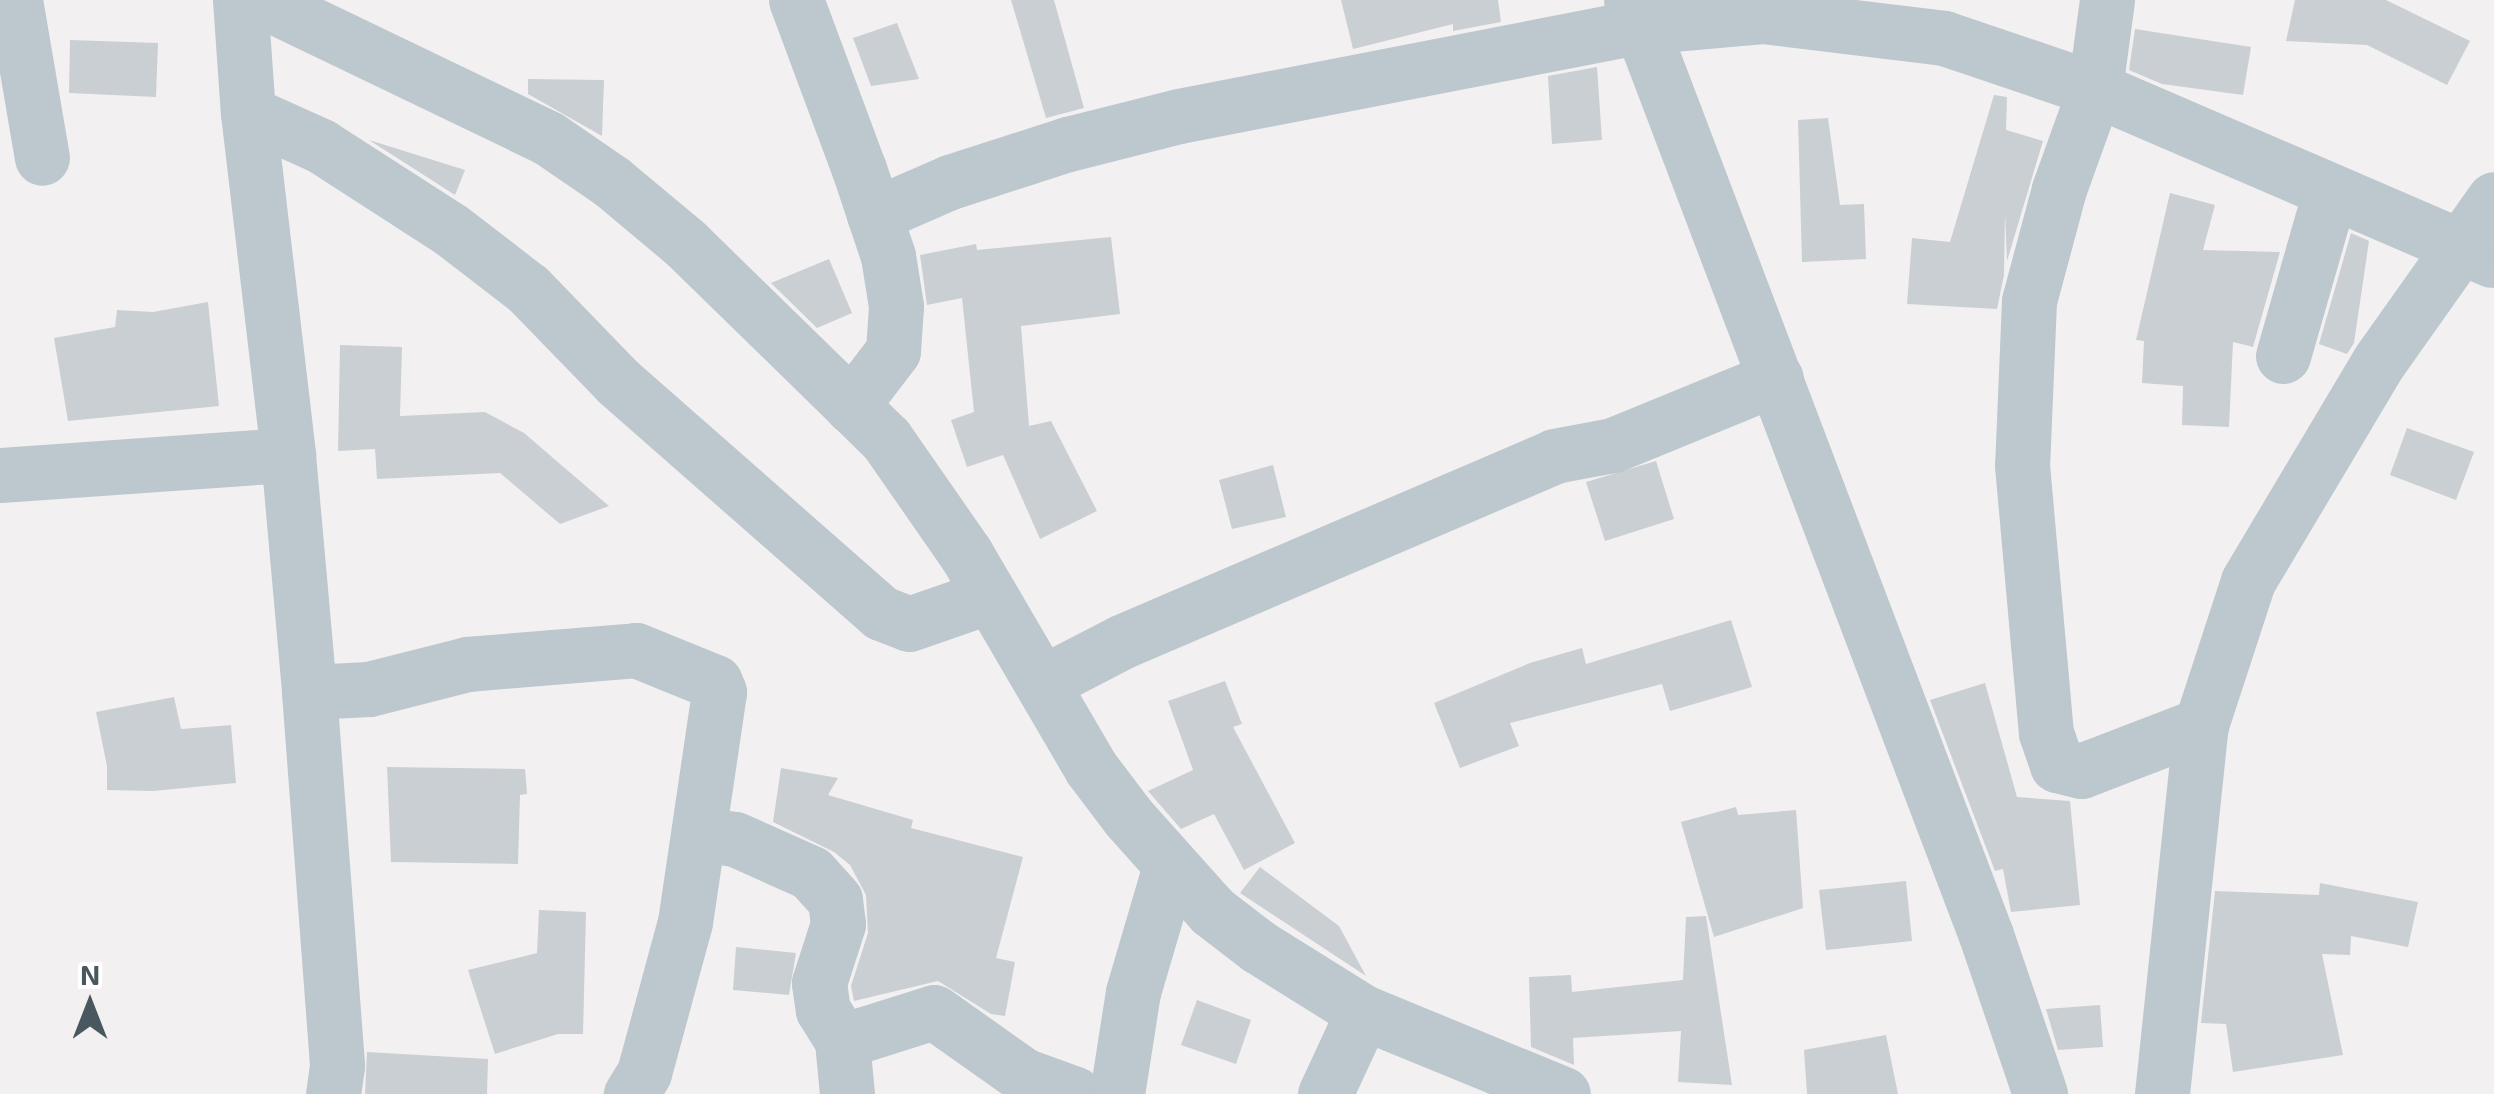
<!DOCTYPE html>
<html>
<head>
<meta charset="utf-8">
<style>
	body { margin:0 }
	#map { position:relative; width:2494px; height:1094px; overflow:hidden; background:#f3f0f1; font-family:"Exo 2",sans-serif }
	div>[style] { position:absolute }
	.building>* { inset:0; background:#cacfd3 }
	.minor>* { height:55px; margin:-27.5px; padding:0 27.5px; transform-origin:27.5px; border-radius:27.5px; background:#bcc8cd }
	span { translate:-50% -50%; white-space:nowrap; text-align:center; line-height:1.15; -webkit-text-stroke:8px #fff; paint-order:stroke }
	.north { position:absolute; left:40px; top:954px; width:100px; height:100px; -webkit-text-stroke:8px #fff; paint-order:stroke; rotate:0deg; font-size:28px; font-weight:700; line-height:40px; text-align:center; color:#48585e }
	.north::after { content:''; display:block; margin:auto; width:35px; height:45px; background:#48585e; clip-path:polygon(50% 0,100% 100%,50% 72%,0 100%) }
</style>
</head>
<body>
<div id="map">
	<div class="building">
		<div style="clip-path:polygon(1011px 0,1054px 0,1084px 108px,1046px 118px)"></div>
		<div style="clip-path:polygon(1341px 0,1498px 0,1501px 22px,1453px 31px,1453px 24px,1353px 49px)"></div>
		<div style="clip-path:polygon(2295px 0,2386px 0,2470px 41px,2447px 85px,2367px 45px,2286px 41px)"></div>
		<div style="clip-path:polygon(897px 23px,919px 79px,871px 86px,853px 38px)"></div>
		<div style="clip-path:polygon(2135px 29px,2251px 47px,2243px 95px,2162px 84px,2129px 70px)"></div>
		<div style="clip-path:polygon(70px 40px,158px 43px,156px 97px,69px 93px)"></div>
		<div style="clip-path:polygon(1597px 67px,1602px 140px,1552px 144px,1548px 76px)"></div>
		<div style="clip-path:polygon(528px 79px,604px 80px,602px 136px,528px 94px)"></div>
		<div style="clip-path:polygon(1994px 95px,2007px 97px,2006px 130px,2043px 141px,2007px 261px,2005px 213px,2004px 275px,1997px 309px,1907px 304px,1912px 238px,1950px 242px)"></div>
		<div style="clip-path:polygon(1828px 118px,1840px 205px,1864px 204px,1866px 259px,1802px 262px,1798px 120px)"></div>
		<div style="clip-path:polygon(369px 140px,465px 170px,455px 195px)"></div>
		<div style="clip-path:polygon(2170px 193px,2215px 205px,2203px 250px,2280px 252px,2253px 347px,2233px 342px,2229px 427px,2182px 425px,2183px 386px,2142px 383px,2144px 341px,2136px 340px)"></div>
		<div style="clip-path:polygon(2351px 233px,2369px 241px,2354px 343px,2347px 354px,2319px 344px)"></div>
		<div style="clip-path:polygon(1111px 237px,1120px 314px,1021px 326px,1029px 426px,1051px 421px,1097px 511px,1040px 539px,1003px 455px,967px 467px,951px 420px,974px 412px,962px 298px,927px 305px,920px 255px,976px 244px,977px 250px)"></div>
		<div style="clip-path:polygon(829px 259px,852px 313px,817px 328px,771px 283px)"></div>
		<div style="clip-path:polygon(208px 302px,219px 406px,68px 421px,54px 338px,115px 327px,117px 310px,153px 312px)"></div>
		<div style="clip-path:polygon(340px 345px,402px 347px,400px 416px,485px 412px,524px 433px,609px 506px,560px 524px,500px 473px,377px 479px,375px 449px,338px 451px)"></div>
		<div style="clip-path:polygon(2407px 428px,2474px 452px,2456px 500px,2390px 475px)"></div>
		<div style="clip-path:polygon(1656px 461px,1674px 519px,1605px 541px,1586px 482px)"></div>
		<div style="clip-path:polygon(1273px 465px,1286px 517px,1232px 529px,1219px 480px)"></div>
		<div style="clip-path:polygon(1731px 620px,1752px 687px,1670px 711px,1662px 684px,1510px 723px,1519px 746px,1460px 768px,1434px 703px,1530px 663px,1582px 648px,1586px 664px)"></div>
		<div style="clip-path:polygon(1225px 681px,1242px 724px,1233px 727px,1295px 843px,1244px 870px,1214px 814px,1181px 829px,1148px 791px,1193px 770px,1168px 701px)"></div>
		<div style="clip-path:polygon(1985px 683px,2017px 797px,2070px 801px,2080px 905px,2011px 912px,2003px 869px,1995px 871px,1930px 700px)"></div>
		<div style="clip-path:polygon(174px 697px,181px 729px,231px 725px,236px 783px,153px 791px,107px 790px,107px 766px,96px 712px)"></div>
		<div style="clip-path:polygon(387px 767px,525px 769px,527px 794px,520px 795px,518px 864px,391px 862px)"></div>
		<div style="clip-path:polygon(781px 768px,838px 778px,828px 795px,913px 820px,911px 828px,1023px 857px,996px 958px,1015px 962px,1005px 1016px,991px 1014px,938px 981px,854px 1001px,851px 986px,868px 933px,866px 895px,850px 865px,834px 852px,773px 822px)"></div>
		<div style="clip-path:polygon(1736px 807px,1738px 815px,1796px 810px,1803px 908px,1714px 937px,1681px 822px)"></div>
		<div style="clip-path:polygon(1260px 867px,1339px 926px,1366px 976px,1240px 893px)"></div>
		<div style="clip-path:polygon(1906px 881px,1912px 941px,1826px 950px,1819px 890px)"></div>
		<div style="clip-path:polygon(2320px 883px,2418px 902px,2408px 947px,2351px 936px,2350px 955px,2322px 954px,2343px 1055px,2233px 1072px,2226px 1024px,2201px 1023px,2215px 891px,2319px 895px)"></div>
		<div style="clip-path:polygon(539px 910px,586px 912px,583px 1034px,558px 1034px,495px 1054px,468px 970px,537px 953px)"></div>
		<div style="clip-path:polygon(1706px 916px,1732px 1085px,1678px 1082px,1681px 1031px,1573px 1038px,1574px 1065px,1531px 1047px,1529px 977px,1571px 975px,1572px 992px,1683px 980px,1686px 917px)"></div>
		<div style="clip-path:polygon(736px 947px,796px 953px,789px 995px,733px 990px)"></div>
		<div style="clip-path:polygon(1197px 1000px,1251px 1020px,1236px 1064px,1181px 1045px)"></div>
		<div style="clip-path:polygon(2100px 1005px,2103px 1047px,2058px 1050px,2046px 1009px)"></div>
		<div style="clip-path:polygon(1886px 1035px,1898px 1094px,1807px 1094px,1804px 1050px)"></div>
		<div style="clip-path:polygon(367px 1052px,488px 1059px,487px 1094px,365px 1094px)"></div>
	</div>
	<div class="minor">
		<div style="left:15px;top:0;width:160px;rotate:80.3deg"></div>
		<div style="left:240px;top:0;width:113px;rotate:86deg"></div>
		<div style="left:248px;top:113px;width:344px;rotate:83.3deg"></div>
		<div style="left:288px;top:455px;width:238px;rotate:84.9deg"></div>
		<div style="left:309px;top:692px;width:375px;rotate:85.7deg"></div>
		<div style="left:337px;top:1066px;width:28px;rotate:98deg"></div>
		<div style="left:261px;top:0;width:318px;rotate:25.7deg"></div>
		<div style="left:548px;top:138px;width:78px;rotate:34.5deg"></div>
		<div style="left:612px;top:182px;width:95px;rotate:39.9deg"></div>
		<div style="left:685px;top:243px;width:281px;rotate:44.3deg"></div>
		<div style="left:886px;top:439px;width:140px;rotate:55.2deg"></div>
		<div style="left:966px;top:554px;width:248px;rotate:59.7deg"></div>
		<div style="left:1091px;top:768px;width:61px;rotate:52.9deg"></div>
		<div style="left:1128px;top:817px;width:126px;rotate:48.2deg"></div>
		<div style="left:1212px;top:911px;width:59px;rotate:37.5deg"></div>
		<div style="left:1259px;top:947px;width:123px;rotate:32deg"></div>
		<div style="left:1363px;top:1012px;width:216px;rotate:22.3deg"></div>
		<div style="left:796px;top:0;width:180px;rotate:69.6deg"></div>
		<div style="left:859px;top:169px;width:92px;rotate:71.6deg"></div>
		<div style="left:888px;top:256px;width:51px;rotate:80.9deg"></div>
		<div style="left:896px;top:306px;width:45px;rotate:93.8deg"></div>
		<div style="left:893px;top:351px;width:69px;rotate:127.4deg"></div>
		<div style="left:1631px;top:0;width:1000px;rotate:69.21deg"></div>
		<div style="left:1986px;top:935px;width:168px;rotate:71.2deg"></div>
		<div style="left:2107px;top:0;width:90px;rotate:97.7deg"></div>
		<div style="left:2095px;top:89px;width:432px;rotate:23.3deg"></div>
		<div style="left:248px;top:113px;width:80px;rotate:24.3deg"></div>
		<div style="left:321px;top:146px;width:153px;rotate:32.8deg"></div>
		<div style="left:450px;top:229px;width:98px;rotate:37.6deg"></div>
		<div style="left:528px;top:289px;width:128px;rotate:45.9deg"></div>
		<div style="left:617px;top:381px;width:351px;rotate:41.3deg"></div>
		<div style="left:881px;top:613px;width:30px;rotate:21deg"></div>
		<div style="left:909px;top:624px;width:86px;rotate:-19.1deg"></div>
		<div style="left:874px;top:215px;width:83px;rotate:-23.5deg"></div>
		<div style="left:950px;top:182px;width:124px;rotate:-17.9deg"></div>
		<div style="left:1068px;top:144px;width:114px;rotate:-14.2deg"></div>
		<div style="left:1179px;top:116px;width:468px;rotate:-11deg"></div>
		<div style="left:1638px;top:27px;width:125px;rotate:-5deg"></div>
		<div style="left:1763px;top:16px;width:182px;rotate:6.9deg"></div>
		<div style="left:1944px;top:38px;width:159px;rotate:18.7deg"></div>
		<div style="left:2095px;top:89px;width:106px;rotate:109.8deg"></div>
		<div style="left:2059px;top:189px;width:116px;rotate:105deg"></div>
		<div style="left:2029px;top:301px;width:164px;rotate:92.4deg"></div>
		<div style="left:2022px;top:465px;width:269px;rotate:84.9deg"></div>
		<div style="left:2046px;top:733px;width:34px;rotate:71deg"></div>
		<div style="left:2057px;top:765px;width:25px;rotate:14deg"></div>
		<div style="left:2081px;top:771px;width:129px;rotate:-21deg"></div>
		<div style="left:2283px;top:356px;width:171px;rotate:-74deg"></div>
		<div style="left:0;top:475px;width:289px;rotate:-4deg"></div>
		<div style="left:1042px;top:683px;width:89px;rotate:-27.4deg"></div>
		<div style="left:1121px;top:642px;width:471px;rotate:-23.2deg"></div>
		<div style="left:1554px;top:456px;width:60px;rotate:-10.6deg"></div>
		<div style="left:1613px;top:445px;width:176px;rotate:-22.3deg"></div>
		<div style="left:309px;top:692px;width:60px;rotate:-2.9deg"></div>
		<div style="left:369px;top:689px;width:101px;rotate:-14.3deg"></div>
		<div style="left:467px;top:664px;width:170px;rotate:-4.7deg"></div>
		<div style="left:636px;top:650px;width:85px;rotate:22.1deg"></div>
		<div style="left:715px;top:682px;width:11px;rotate:68deg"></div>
		<div style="left:719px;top:692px;width:232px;rotate:98.4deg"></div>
		<div style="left:685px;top:922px;width:156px;rotate:105.2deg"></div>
		<div style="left:644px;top:1073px;width:25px;rotate:122deg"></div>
		<div style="left:699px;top:834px;width:36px;rotate:8deg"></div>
		<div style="left:735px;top:839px;width:83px;rotate:24.1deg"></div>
		<div style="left:811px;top:873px;width:36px;rotate:48deg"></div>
		<div style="left:835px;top:900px;width:24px;rotate:83deg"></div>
		<div style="left:838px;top:924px;width:62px;rotate:107.9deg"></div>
		<div style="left:819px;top:983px;width:27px;rotate:82deg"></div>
		<div style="left:823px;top:1010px;width:36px;rotate:58deg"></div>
		<div style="left:842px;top:1041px;width:53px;rotate:84.6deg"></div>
		<div style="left:842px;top:1041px;width:96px;rotate:-17.5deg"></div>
		<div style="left:934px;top:1012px;width:109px;rotate:35.3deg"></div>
		<div style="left:1023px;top:1075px;width:55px;rotate:20.1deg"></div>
		<div style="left:1117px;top:1094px;width:103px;rotate:-81.1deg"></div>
		<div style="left:1133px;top:992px;width:131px;rotate:-73.6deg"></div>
		<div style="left:1325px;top:1094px;width:90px;rotate:-65.1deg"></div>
		<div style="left:2162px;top:1094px;width:371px;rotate:-84deg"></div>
		<div style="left:2201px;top:725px;width:151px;rotate:-71.9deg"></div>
		<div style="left:2248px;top:581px;width:257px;rotate:-59.2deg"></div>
		<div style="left:2380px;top:360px;width:197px;rotate:-54.7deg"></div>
	</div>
	<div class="north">N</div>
</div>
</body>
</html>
